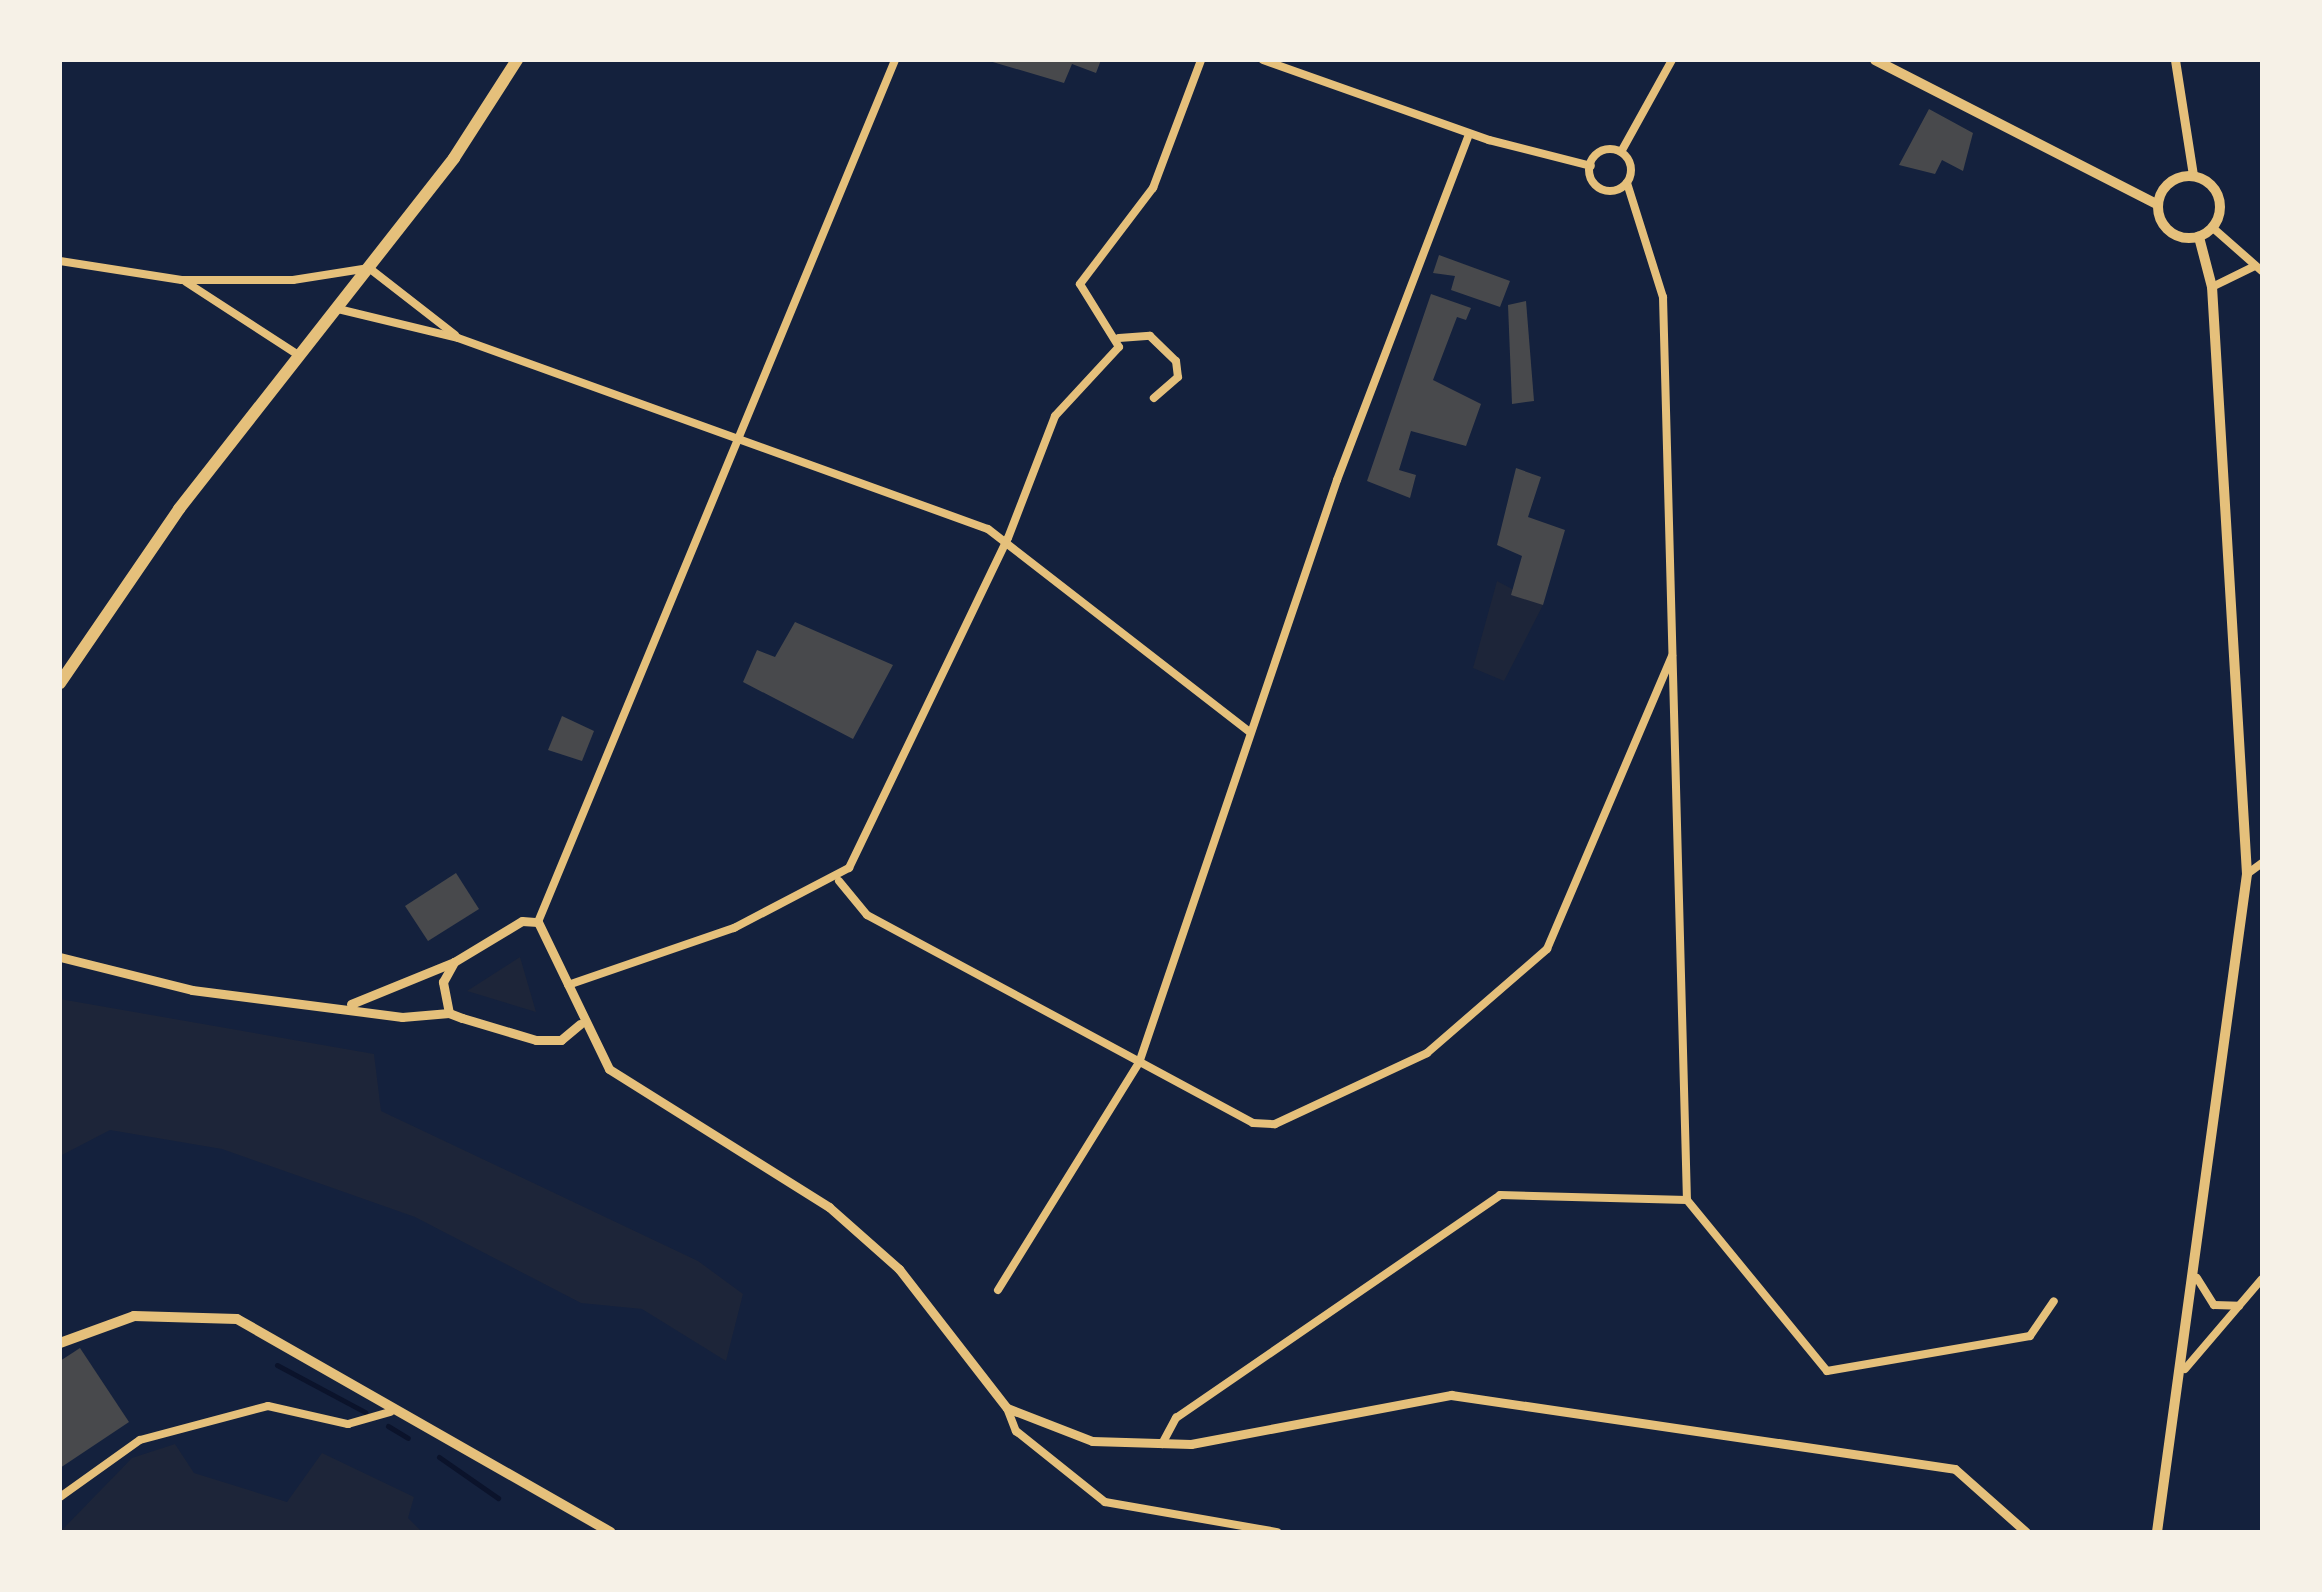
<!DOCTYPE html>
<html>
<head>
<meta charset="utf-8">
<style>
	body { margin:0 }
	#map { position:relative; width:2322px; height:1592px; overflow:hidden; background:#14213d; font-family:"Golos Text",sans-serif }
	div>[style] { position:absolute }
	.green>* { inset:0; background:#1d2539 }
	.stream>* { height:5px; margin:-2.5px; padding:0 2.5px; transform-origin:2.5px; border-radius:2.5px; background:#0b132b }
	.building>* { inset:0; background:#48494c }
	.minor>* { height:8px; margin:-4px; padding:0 4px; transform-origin:4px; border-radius:4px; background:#e5c07b }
	.minor>.ring { margin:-4px; padding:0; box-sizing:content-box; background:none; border:8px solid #e5c07b; border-radius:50% }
	.tertiary>* { height:9px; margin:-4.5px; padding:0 4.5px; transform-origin:4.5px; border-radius:4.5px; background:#e5c07b }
	.secondary>* { height:10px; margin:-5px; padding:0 5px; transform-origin:5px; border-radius:5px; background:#e5c07b }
	.secondary>.ring { margin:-5px; padding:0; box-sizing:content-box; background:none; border:10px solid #e5c07b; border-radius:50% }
	.trunk>* { height:12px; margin:-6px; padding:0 6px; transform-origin:6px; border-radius:6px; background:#e5c07b }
	span { translate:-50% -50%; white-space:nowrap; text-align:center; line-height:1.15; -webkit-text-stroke:10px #f6f1e7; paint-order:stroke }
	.frame { position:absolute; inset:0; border:62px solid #f6f1e7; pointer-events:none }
</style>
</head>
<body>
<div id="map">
	<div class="green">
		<div style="clip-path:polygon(1497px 581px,1543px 605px,1504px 681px,1473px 668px)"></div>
		<div style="clip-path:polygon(520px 957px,536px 1012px,467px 991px)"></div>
		<div style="clip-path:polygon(60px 999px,374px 1054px,381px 1111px,698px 1261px,743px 1294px,726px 1361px,642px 1309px,581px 1303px,415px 1217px,222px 1149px,110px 1130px,60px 1156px)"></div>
		<div style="clip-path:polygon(175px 1444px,194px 1473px,287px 1502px,322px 1453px,414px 1497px,408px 1518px,422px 1532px,60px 1532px,132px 1458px)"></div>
	</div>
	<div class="stream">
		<div style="left:277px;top:1365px;width:100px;rotate:28.1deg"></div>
		<div style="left:388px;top:1426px;width:23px;rotate:31deg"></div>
		<div style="left:439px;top:1457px;width:72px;rotate:34.8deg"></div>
	</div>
	<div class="building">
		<div style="clip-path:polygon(986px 60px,1101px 60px,1096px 73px,1072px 64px,1064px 83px)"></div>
		<div style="clip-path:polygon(1929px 109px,1973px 133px,1963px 171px,1942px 160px,1935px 174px,1899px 165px)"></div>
		<div style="clip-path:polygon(1439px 255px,1510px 281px,1500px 307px,1451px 290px,1455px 276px,1433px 273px)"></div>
		<div style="clip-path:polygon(1431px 294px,1471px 308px,1466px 320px,1457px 317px,1433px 380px,1481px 404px,1466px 446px,1411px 431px,1399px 470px,1416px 475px,1410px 498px,1367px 481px)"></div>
		<div style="clip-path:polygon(1526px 301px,1534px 401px,1512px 404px,1508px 305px)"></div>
		<div style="clip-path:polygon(1516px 468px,1541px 477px,1528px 517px,1565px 530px,1543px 605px,1511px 595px,1522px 556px,1497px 545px)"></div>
		<div style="clip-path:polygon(795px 622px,893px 665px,853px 739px,743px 682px,757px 650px,775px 657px)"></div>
		<div style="clip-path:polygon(562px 716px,594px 731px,582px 761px,548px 750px)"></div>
		<div style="clip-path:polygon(456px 873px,479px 909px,428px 941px,405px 906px)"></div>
		<div style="clip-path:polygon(80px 1348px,129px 1422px,60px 1468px,60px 1361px)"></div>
	</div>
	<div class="minor">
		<div style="left:1263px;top:60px;width:240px;rotate:19.5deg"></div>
		<div style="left:1489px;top:140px;width:105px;rotate:14.3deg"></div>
		<div class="ring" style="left:1589px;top:149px;width:34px;height:34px"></div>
		<div style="left:1621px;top:152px;width:105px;rotate:-61deg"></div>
		<div style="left:1627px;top:183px;width:120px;rotate:72.5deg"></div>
		<div style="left:1663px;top:297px;width:903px;rotate:88.48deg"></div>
		<div style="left:1687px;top:1200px;width:221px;rotate:50.7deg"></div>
		<div style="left:1827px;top:1371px;width:206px;rotate:-9.8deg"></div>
		<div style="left:2030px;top:1336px;width:42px;rotate:-55.6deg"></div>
		<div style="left:2213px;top:228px;width:65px;rotate:41.3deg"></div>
		<div style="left:60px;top:261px;width:123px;rotate:8.9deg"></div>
		<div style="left:182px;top:280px;width:111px"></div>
		<div style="left:293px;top:280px;width:77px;rotate:-9deg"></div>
		<div style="left:369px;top:268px;width:109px;rotate:37.9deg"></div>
		<div style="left:186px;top:282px;width:136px;rotate:33deg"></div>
		<div style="left:2212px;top:287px;width:48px;rotate:-26deg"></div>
		<div style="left:338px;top:309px;width:123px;rotate:13.6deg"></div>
		<div style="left:458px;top:338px;width:563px;rotate:19.82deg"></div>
		<div style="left:988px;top:529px;width:331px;rotate:37.8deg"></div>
		<div style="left:1119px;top:338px;width:31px;rotate:-4deg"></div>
		<div style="left:1150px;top:336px;width:36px;rotate:44deg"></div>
		<div style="left:1176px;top:361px;width:16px;rotate:83deg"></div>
		<div style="left:1178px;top:377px;width:32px;rotate:139deg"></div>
		<div style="left:2247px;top:874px;width:19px;rotate:-36deg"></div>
		<div style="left:839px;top:881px;width:44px;rotate:50.5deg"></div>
		<div style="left:867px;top:915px;width:438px;rotate:28.3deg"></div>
		<div style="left:1253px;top:1123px;width:22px;rotate:3deg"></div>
		<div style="left:1275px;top:1124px;width:168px;rotate:-25deg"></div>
		<div style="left:1427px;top:1053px;width:159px;rotate:-40.9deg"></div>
		<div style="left:1547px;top:949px;width:319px;rotate:-66.9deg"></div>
		<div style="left:538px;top:922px;width:933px;rotate:-67.5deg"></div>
		<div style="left:568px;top:985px;width:176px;rotate:-19deg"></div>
		<div style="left:734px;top:928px;width:130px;rotate:-27.6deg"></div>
		<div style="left:849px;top:868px;width:366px;rotate:-64.3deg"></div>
		<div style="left:1008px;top:538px;width:131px;rotate:-68.9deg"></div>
		<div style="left:1055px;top:416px;width:94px;rotate:-47.2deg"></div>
		<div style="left:1119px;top:347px;width:74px;rotate:-121.8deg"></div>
		<div style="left:1080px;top:284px;width:121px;rotate:-52.8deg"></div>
		<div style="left:1153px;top:188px;width:137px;rotate:-69.4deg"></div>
		<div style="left:2197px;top:1278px;width:32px;rotate:58deg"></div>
		<div style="left:2214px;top:1305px;width:25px;rotate:2deg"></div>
		<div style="left:998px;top:1290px;width:267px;rotate:-58.2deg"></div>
		<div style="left:1139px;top:1063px;width:616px;rotate:-71.24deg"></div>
		<div style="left:1337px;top:480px;width:370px;rotate:-69.1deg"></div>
		<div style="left:2185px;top:1369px;width:118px;rotate:-49.5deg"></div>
		<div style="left:1007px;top:1408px;width:25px;rotate:69deg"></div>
		<div style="left:1016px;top:1431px;width:114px;rotate:38.6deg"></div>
		<div style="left:1105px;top:1502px;width:175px;rotate:9.9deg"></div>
		<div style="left:1162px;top:1444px;width:30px;rotate:-62deg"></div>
		<div style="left:1176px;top:1418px;width:393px;rotate:-34.5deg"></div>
		<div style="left:1500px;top:1195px;width:187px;rotate:1.5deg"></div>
		<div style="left:60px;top:1497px;width:98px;rotate:-35.5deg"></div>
		<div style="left:140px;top:1440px;width:132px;rotate:-14.9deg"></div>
		<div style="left:268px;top:1406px;width:82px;rotate:12.7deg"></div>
		<div style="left:348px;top:1424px;width:44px;rotate:-15.9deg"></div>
	</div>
	<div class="tertiary">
		<div style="left:2175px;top:60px;width:116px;rotate:81.1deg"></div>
		<div style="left:60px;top:957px;width:136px;rotate:14deg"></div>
		<div style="left:192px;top:990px;width:212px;rotate:7.3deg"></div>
		<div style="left:402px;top:1017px;width:47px;rotate:-4.9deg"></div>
		<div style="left:351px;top:1004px;width:111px;rotate:-22.2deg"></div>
		<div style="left:580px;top:1024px;width:25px;rotate:140deg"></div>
		<div style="left:561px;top:1040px;width:25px;rotate:180deg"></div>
		<div style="left:536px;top:1040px;width:77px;rotate:-163.4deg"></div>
		<div style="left:462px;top:1018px;width:14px;rotate:-159deg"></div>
		<div style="left:449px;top:1013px;width:32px;rotate:-101deg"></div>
		<div style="left:443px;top:982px;width:23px;rotate:-61deg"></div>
		<div style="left:454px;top:962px;width:79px;rotate:-31.1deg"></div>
		<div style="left:522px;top:921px;width:16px;rotate:4deg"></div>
		<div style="left:538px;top:922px;width:163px;rotate:64.2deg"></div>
		<div style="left:609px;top:1069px;width:260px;rotate:32.1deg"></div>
		<div style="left:829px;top:1207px;width:94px;rotate:41.5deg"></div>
		<div style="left:899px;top:1269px;width:176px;rotate:52.2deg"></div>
		<div style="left:1007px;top:1408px;width:91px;rotate:21.2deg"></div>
		<div style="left:1092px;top:1441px;width:99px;rotate:1.7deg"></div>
		<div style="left:1191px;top:1444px;width:265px;rotate:-10.7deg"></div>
		<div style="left:1451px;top:1395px;width:509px;rotate:8.35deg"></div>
		<div style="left:1955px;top:1469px;width:95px;rotate:41.6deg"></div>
	</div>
	<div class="secondary">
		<div style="left:1875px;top:60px;width:317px;rotate:27.1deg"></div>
		<div class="ring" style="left:2158px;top:176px;width:52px;height:52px"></div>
		<div style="left:60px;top:1343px;width:79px;rotate:-20deg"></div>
		<div style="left:134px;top:1316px;width:103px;rotate:1.7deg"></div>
		<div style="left:237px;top:1319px;width:430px;rotate:29.7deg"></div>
		<div style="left:2157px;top:1532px;width:664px;rotate:-82.21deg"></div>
		<div style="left:2247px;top:874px;width:588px;rotate:-93.41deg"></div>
		<div style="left:2212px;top:287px;width:52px;rotate:-104.6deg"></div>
	</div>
	<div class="trunk">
		<div style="left:60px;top:683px;width:211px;rotate:-55.6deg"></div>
		<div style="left:179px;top:509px;width:446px;rotate:-51.9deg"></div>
		<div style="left:454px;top:158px;width:117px;rotate:-57.3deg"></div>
	</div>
	<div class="frame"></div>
</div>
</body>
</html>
